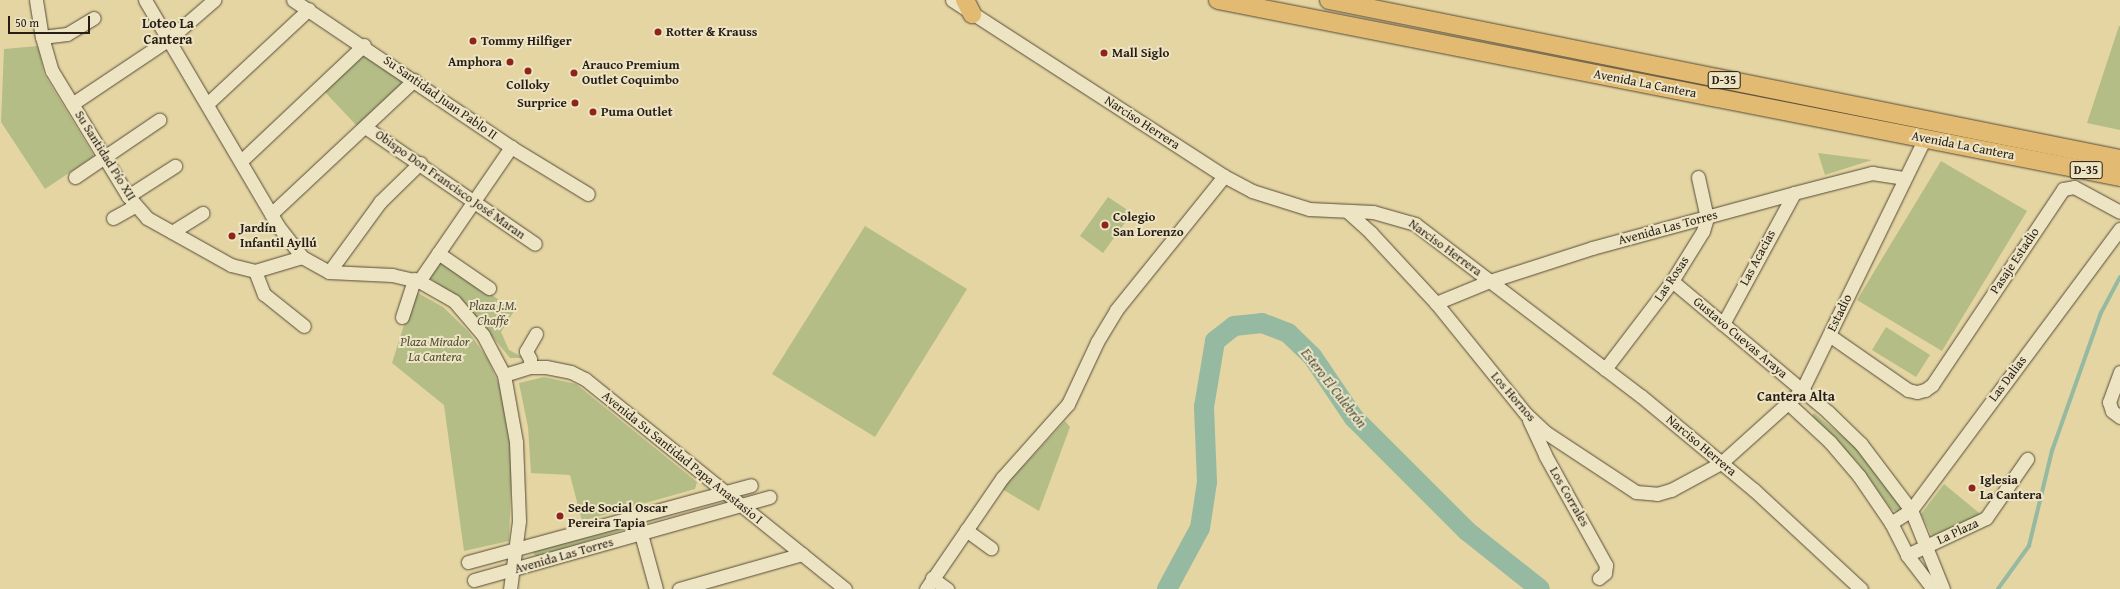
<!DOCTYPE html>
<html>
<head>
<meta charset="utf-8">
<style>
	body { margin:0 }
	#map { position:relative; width:2120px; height:589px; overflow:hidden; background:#e4d5a2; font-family:"Gentium Book Plus",serif }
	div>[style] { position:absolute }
	.green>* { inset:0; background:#b4bd85 }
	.stream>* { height:3.5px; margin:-1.75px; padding:0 1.75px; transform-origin:1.75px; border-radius:1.75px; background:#96b9a1 }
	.river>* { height:20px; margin:-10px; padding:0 10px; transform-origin:10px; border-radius:10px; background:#96b9a1 }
	.roads { filter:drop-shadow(0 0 1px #564b39) drop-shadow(0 0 1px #564b39) }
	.minor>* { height:13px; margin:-6.5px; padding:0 6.5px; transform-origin:6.5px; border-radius:6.5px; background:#ede4c3 }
	.highway>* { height:18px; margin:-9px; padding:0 9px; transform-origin:9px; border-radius:9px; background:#e2ba71 }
	.dots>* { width:11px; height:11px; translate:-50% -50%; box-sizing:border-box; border:2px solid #ede4c3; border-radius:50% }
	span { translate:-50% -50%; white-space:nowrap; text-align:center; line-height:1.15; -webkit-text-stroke:4px #ede4c3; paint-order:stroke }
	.shield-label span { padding:1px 3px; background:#ede4c3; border:1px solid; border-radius:3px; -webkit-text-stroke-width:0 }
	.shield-label { font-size:12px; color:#271d16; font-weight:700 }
	.poi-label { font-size:13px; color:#271d16; font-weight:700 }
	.left { translate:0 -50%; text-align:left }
	.right { translate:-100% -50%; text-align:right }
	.street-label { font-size:13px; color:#271d16 }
	.park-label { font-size:13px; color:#514d37; font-style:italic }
	.neighbourhood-label { font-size:14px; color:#271d16; font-weight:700 }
	.water-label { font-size:14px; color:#484c40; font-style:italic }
	.scale { position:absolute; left:8px; top:16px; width:82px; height:18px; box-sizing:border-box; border:2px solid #271d16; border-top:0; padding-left:5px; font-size:12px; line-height:14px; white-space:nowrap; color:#271d16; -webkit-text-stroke:3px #ede4c3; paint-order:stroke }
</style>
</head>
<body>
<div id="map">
	<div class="green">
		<div style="clip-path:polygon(2119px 26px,2120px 26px,2120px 130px,2087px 123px)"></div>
		<div style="clip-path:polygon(38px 46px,44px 74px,94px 156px,45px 189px,1px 122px,4px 49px)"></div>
		<div style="clip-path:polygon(361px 53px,404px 82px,357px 126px,325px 92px)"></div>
		<div style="clip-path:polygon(1818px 153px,1872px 160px,1825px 175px)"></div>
		<div style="clip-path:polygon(1941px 161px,2027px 211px,1942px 351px,1857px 300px)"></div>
		<div style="clip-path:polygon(1108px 197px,1132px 213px,1103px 253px,1080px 236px)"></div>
		<div style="clip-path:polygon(865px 226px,967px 289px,875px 437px,772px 374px)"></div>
		<div style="clip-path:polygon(441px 258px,514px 311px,501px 332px,509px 350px,524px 358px,510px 358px,466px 305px,427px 276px)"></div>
		<div style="clip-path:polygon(414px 293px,418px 293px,443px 307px,468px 331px,487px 358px,501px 389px,512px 457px,509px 541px,464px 551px,444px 405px,392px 363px)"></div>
		<div style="clip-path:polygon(1886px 327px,1930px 355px,1916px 377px,1872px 350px)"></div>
		<div style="clip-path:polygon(544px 377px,576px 384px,697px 482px,695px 489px,582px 521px,570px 475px,531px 473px,528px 427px,519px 383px)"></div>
		<div style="clip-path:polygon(1814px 413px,1862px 452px,1905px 506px,1898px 513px,1891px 509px,1859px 464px,1812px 416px)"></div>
		<div style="clip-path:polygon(1065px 421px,1070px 427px,1039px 511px,1002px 489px)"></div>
		<div style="clip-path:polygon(1944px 484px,1984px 517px,1934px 540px,1921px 514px)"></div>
		<div style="clip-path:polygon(718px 500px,537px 557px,533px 553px,535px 550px)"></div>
	</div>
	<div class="stream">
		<div style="left:1998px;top:589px;width:53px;rotate:-54.2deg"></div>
		<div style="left:2029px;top:546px;width:98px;rotate:-76.4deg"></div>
		<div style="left:2052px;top:451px;width:146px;rotate:-70.5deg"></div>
		<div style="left:2101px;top:313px;width:40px;rotate:-62deg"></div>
	</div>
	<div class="river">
		<div style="left:1167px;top:589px;width:69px;rotate:-61.6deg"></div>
		<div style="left:1200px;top:528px;width:47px;rotate:-81.3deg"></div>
		<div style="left:1207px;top:482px;width:75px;rotate:-92.3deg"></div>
		<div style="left:1204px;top:407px;width:67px;rotate:-80.5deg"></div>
		<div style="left:1215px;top:341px;width:24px;rotate:-38deg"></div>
		<div style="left:1234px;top:326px;width:28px;rotate:-6deg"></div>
		<div style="left:1262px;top:323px;width:28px;rotate:21deg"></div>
		<div style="left:1288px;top:333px;width:33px;rotate:44deg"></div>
		<div style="left:1312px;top:356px;width:75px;rotate:55.9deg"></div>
		<div style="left:1354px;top:418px;width:160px;rotate:45deg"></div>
		<div style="left:1467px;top:531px;width:93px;rotate:38.5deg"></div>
	</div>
	<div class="roads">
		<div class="minor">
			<div style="left:36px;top:0;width:37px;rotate:81deg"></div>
			<div style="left:42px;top:37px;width:35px;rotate:74deg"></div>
			<div style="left:52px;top:71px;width:146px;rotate:58.7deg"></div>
			<div style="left:128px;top:196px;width:29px;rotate:49deg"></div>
			<div style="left:147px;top:218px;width:96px;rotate:29.2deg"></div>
			<div style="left:231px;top:265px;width:25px;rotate:14deg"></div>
			<div style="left:255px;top:271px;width:49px;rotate:-16.6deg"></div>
			<div style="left:145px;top:0;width:262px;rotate:59.5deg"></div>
			<div style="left:278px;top:226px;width:39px;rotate:52deg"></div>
			<div style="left:302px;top:257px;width:31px;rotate:29deg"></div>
			<div style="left:329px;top:272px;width:63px;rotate:2.7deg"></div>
			<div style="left:392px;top:275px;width:28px;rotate:13deg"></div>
			<div style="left:419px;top:281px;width:40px;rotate:29.7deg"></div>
			<div style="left:454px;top:301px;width:45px;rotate:49.5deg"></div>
			<div style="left:483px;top:335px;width:45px;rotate:62.3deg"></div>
			<div style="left:504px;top:375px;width:68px;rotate:79.8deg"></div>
			<div style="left:516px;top:442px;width:79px;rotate:87.8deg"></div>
			<div style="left:519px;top:521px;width:69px;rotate:97.5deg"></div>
			<div style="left:293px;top:0;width:263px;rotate:34deg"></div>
			<div style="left:511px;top:147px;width:90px;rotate:31.4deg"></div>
			<div style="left:952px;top:0;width:324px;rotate:32.9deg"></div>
			<div style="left:1224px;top:176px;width:32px;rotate:28deg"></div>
			<div style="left:1252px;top:191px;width:60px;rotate:17.5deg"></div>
			<div style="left:1309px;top:209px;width:64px;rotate:2.7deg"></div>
			<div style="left:1373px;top:212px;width:44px;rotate:15.9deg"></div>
			<div style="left:1415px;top:224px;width:284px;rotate:37.3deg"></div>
			<div style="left:1641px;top:396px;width:147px;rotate:39.8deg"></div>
			<div style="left:1754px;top:490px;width:146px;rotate:42.8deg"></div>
			<div style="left:42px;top:37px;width:25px;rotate:-7deg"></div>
			<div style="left:67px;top:34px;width:31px;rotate:-31deg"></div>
			<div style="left:72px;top:104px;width:117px;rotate:-33.8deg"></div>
			<div style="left:169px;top:39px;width:60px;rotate:-40.9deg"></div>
			<div style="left:207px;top:104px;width:139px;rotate:-43deg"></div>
			<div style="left:365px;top:127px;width:206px;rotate:34.5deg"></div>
			<div style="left:241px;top:161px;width:169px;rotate:-43.3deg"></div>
			<div style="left:75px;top:177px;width:102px;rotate:-34.2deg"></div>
			<div style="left:128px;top:196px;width:56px;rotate:-32.6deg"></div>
			<div style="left:1348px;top:212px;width:31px;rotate:42deg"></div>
			<div style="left:1371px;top:233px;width:96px;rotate:47.1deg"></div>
			<div style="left:1436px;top:303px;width:143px;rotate:51deg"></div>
			<div style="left:1526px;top:414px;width:26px;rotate:43deg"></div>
			<div style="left:1545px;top:432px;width:109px;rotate:33.4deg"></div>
			<div style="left:1636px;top:492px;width:21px;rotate:5deg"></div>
			<div style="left:1657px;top:494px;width:15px;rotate:-16deg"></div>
			<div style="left:1671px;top:490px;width:57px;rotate:-28.4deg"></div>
			<div style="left:1721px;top:463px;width:109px;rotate:-42deg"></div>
			<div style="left:1802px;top:390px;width:280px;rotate:-64deg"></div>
			<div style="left:271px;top:214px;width:196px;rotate:-43.1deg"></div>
			<div style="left:113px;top:218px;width:26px;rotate:-29deg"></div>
			<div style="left:172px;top:232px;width:36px;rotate:-32deg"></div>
			<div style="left:438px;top:253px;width:62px;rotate:34.5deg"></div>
			<div style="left:255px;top:271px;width:25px;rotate:69deg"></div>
			<div style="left:264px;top:294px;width:51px;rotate:38.7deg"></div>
			<div style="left:329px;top:272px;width:87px;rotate:-53.9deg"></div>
			<div style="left:380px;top:202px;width:56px;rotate:-44.3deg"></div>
			<div style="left:419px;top:281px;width:163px;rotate:-55.5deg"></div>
			<div style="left:1672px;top:281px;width:204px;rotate:40deg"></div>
			<div style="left:1828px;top:412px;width:46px;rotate:44.1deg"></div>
			<div style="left:1861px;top:444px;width:83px;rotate:52.9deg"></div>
			<div style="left:1911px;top:510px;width:85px;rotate:67.9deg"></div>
			<div style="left:1436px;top:303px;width:58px;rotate:-22.2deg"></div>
			<div style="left:1490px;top:281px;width:107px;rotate:-17.9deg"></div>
			<div style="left:1592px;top:248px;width:209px;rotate:-15.2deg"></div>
			<div style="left:1794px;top:193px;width:81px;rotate:-14.4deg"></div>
			<div style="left:1872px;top:173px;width:33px;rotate:9deg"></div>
			<div style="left:402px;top:317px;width:40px;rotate:-72deg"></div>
			<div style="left:1723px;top:324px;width:149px;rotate:-61.5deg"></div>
			<div style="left:1829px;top:335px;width:96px;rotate:34.8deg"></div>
			<div style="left:1908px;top:390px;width:9px;rotate:13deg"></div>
			<div style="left:1917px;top:392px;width:8px;rotate:-14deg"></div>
			<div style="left:1925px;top:390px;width:9px;rotate:-36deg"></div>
			<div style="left:1932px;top:385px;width:236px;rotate:-56.2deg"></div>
			<div style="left:2063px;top:189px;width:11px;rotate:-10deg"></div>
			<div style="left:2074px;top:187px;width:52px;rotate:28.5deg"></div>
			<div style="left:530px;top:367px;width:8px;rotate:-90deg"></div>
			<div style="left:530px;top:359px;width:9px;rotate:-117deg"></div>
			<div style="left:526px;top:351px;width:20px;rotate:-60deg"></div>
			<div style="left:1605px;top:369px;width:111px;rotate:-52.7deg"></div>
			<div style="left:1672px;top:281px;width:59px;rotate:-58.2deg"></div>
			<div style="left:1703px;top:231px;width:14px;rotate:-73deg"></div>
			<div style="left:1707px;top:218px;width:42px;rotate:-102.4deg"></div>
			<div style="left:2120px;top:372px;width:32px;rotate:110deg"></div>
			<div style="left:2109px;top:402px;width:9px;rotate:72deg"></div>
			<div style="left:2112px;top:411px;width:10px;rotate:37deg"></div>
			<div style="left:504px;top:375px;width:27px;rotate:-17deg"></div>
			<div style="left:530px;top:367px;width:16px"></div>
			<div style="left:546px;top:367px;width:25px;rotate:11deg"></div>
			<div style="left:571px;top:372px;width:16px;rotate:27deg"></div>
			<div style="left:585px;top:379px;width:334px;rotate:38.9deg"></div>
			<div style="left:1788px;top:403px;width:57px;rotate:42.9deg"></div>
			<div style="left:1830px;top:442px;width:45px;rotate:49.5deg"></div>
			<div style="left:1859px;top:476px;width:57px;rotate:55.8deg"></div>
			<div style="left:1891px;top:523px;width:36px;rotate:63deg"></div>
			<div style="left:1907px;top:555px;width:43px;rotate:52.6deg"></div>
			<div style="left:1529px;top:420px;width:38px;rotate:65deg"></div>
			<div style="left:1545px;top:455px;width:126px;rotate:61deg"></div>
			<div style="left:1606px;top:565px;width:8px;rotate:97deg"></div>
			<div style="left:1605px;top:573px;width:8px;rotate:140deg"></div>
			<div style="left:1891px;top:523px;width:24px;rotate:-33deg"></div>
			<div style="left:1911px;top:510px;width:350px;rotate:-53.4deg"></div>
			<div style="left:966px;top:530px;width:31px;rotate:36deg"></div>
			<div style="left:641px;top:534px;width:57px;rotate:74.7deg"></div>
			<div style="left:1907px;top:555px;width:87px;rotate:-25.1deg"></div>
			<div style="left:1986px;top:518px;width:72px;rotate:-55.2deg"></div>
			<div style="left:468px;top:562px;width:293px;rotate:-15.2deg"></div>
			<div style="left:932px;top:578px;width:19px;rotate:36deg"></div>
			<div style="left:474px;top:580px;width:307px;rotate:-15.7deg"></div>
			<div style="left:679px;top:589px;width:128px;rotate:-15.9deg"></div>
			<div style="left:926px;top:589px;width:135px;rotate:-55.6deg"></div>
			<div style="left:1002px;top:478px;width:99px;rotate:-48.3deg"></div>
			<div style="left:1068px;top:404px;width:68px;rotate:-64.9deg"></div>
			<div style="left:1097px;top:342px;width:37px;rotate:-59deg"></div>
			<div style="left:1116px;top:310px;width:172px;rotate:-51.1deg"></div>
		</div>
		<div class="highway">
			<div style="left:965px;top:0;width:16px;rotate:63deg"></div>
			<div style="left:1218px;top:0;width:919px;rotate:11.1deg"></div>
			<div style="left:1329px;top:0;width:807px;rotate:11.37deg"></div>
		</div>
	</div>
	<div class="dots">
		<div style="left:658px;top:32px;background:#8f2418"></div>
		<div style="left:473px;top:41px;background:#8f2418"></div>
		<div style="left:1104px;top:53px;background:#8f2418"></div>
		<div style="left:510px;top:62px;background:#8f2418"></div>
		<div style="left:528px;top:71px;background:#8f2418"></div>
		<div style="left:574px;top:73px;background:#8f2418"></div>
		<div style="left:575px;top:103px;background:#8f2418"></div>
		<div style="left:593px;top:112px;background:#8f2418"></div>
		<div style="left:1105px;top:225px;background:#8f2418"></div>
		<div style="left:232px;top:236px;background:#8f2418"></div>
		<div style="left:1972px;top:488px;background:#8f2418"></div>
		<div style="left:560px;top:516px;background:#8f2418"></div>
	</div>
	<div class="shield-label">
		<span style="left:1724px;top:80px">D-35</span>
		<span style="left:2086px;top:170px">D-35</span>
	</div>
	<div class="poi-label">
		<span class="left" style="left:666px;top:32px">Rotter &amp; Krauss</span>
		<span class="left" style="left:481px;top:41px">Tommy Hilfiger</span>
		<span class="left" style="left:1112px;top:53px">Mall Siglo</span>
		<span class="right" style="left:502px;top:62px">Amphora</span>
		<span class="left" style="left:582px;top:73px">Arauco Premium<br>Outlet Coquimbo</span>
		<span style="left:528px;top:85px">Colloky</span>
		<span class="right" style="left:567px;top:103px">Surprice</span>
		<span class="left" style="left:601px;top:112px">Puma Outlet</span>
		<span class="left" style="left:1113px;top:225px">Colegio<br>San Lorenzo</span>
		<span class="left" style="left:240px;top:236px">Jardín<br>Infantil Ayllú</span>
		<span class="left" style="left:1980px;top:488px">Iglesia<br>La Cantera</span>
		<span class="left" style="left:568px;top:516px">Sede Social Oscar<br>Pereira Tapia</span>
	</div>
	<div class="street-label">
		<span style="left:1645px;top:84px;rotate:11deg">Avenida La Cantera</span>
		<span style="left:440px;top:98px;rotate:35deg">Su Santidad Juan Pablo II</span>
		<span style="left:1142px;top:123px;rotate:33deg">Narciso Herrera</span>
		<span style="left:1963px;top:146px;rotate:11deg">Avenida La Cantera</span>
		<span style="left:105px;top:156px;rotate:58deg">Su Santidad Pío XII</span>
		<span style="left:450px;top:185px;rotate:35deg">Obispo Don Francisco José Maran</span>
		<span style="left:1668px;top:228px;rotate:-15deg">Avenida Las Torres</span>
		<span style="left:1445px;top:248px;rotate:36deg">Narciso Herrera</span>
		<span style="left:1758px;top:258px;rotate:-62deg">Las Acacias</span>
		<span style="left:2015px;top:261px;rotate:-56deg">Pasaje Estadio</span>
		<span style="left:1672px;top:279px;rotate:-56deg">Las Rosas</span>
		<span style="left:1840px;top:313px;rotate:-64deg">Estadio</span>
		<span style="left:1740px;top:338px;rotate:40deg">Gustavo Cuevas Araya</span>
		<span style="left:2008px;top:379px;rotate:-53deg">Las Dalias</span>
		<span style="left:1513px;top:397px;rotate:49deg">Los Hornos</span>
		<span style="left:1701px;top:446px;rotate:40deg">Narciso Herrera</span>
		<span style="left:682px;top:458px;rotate:39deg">Avenida Su Santidad Papa Anastasio I</span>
		<span style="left:1569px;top:497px;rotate:60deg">Los Corrales</span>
		<span style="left:1958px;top:532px;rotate:-25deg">La Plaza</span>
		<span style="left:564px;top:556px;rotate:-16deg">Avenida Las Torres</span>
	</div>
	<div class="park-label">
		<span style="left:493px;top:314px">Plaza J.M.<br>Chaffe</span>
		<span style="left:435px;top:350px">Plaza Mirador<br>La Cantera</span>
	</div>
	<div class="neighbourhood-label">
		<span style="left:168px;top:31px">Loteo La<br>Cantera</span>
		<span style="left:1796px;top:396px">Cantera Alta</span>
	</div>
	<div class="water-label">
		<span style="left:1334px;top:388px;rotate:52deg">Estero El Culebrón</span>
	</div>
	<div class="scale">50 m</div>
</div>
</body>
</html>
